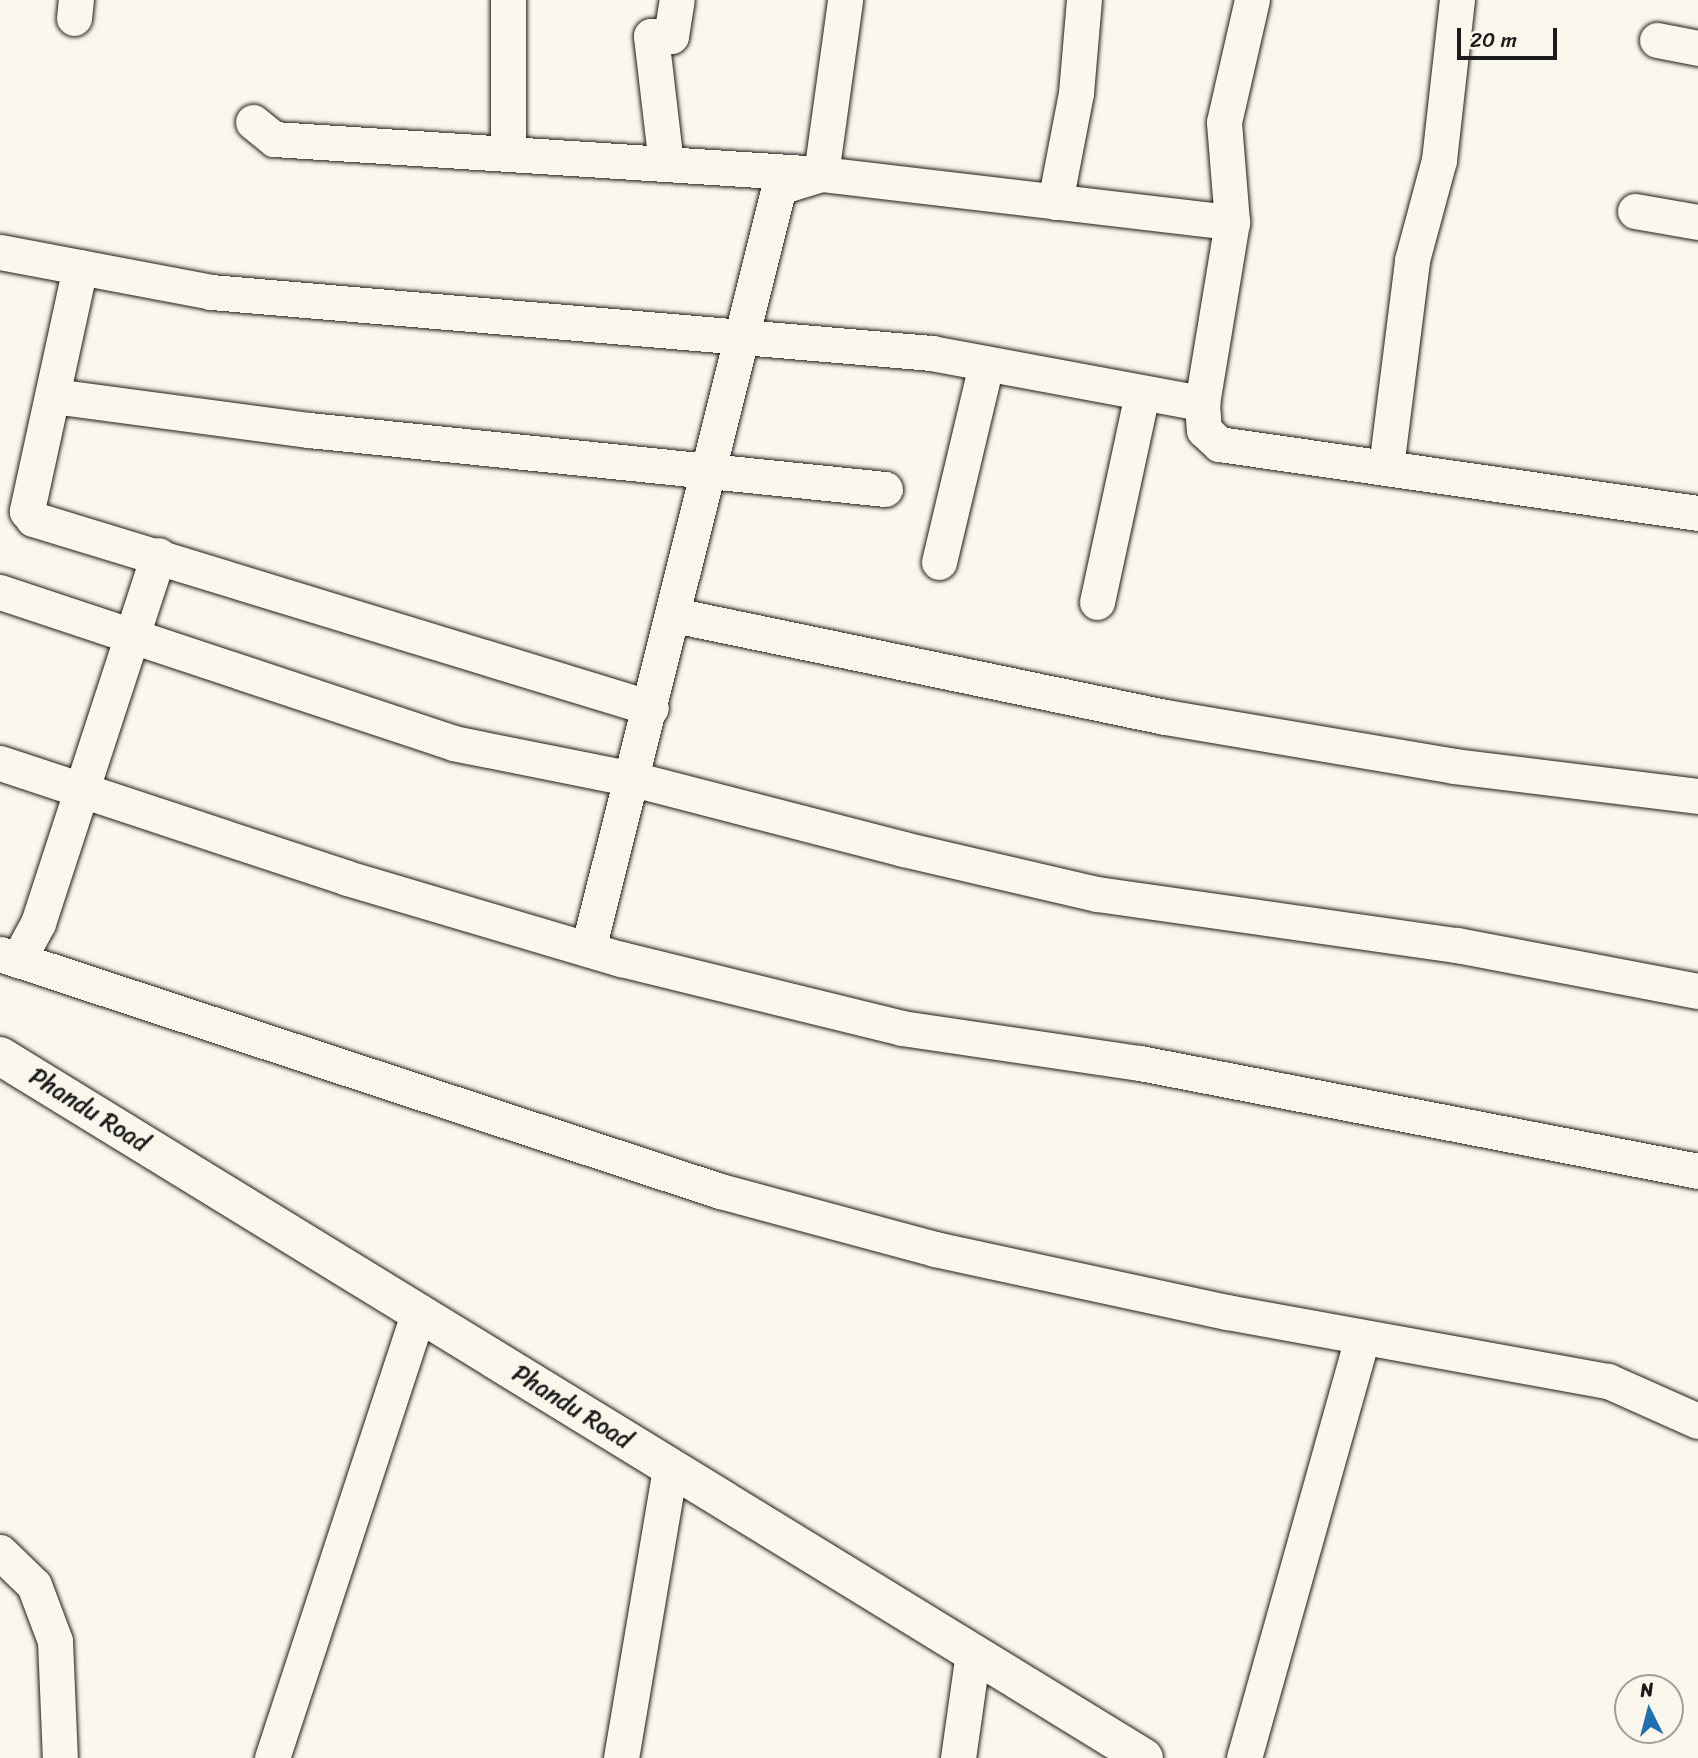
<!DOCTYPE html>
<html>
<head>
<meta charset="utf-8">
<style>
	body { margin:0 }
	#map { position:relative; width:1698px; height:1758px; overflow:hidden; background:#fbf7ec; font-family:Sriracha,sans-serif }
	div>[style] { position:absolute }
	.roads { filter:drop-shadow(0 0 2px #1c1c1c) drop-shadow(0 0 2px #1c1c1c) }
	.minor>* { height:35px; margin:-17.5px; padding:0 17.5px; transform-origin:17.5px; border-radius:17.5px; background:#fbf7ec }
	.primary>* { height:38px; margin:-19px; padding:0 19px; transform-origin:19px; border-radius:19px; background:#fbf7ec }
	span { translate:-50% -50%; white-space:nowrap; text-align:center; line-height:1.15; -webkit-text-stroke:6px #fbf7ec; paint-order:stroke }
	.street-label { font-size:24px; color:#1c1c1c }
	.north { position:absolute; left:1614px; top:1674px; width:70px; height:70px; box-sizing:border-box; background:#fbf7ec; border:2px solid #a29f99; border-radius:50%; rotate:354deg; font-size:19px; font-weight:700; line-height:28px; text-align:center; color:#1c1c1c }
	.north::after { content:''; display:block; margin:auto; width:24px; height:32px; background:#1f6fb2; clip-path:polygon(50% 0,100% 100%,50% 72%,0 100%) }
	.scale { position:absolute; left:1457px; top:28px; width:100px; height:32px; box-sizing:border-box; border:4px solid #1c1c1c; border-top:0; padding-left:9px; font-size:21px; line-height:24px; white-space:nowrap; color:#1c1c1c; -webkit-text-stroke:5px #fbf7ec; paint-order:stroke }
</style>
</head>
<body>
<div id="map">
	<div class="roads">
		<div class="minor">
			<div style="left:74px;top:18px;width:18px;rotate:-84deg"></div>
			<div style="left:1657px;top:40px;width:42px;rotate:11deg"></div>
			<div style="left:253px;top:122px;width:27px;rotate:39deg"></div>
			<div style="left:274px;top:139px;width:548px;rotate:3.66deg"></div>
			<div style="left:821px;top:174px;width:414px;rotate:6.7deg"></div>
			<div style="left:1232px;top:222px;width:183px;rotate:99.4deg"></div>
			<div style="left:1202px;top:403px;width:27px;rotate:86deg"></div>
			<div style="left:1204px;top:430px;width:21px;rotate:43deg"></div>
			<div style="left:1219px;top:444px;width:484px;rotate:8.2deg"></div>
			<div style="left:508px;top:154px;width:154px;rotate:-90deg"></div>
			<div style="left:666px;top:164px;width:129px;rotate:-96.7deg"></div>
			<div style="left:651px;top:36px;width:20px"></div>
			<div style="left:671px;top:36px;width:36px;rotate:-81deg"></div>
			<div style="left:1055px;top:202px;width:111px;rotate:-79.1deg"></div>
			<div style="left:1076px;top:93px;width:93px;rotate:-85.1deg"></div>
			<div style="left:1635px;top:211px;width:64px;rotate:9.9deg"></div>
			<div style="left:1232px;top:222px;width:100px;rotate:-94.6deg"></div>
			<div style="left:1224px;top:122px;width:125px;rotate:-77.1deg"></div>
			<div style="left:0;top:252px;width:215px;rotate:10.7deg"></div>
			<div style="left:211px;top:292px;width:723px;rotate:4.84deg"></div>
			<div style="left:931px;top:353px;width:276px;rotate:10.5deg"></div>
			<div style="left:80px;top:267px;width:250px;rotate:102.3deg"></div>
			<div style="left:27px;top:511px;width:10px;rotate:53deg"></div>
			<div style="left:33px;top:519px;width:646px;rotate:17deg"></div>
			<div style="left:53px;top:396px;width:258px;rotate:7.6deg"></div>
			<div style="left:309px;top:430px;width:579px;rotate:5.85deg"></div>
			<div style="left:1386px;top:467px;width:209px;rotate:-82.8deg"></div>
			<div style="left:1412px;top:260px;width:104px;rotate:-74.9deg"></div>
			<div style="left:1439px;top:160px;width:161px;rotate:-83.6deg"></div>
			<div style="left:939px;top:562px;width:204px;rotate:-76.6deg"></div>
			<div style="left:0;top:592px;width:478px;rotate:18.4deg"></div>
			<div style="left:453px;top:743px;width:184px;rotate:11.3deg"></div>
			<div style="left:633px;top:779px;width:279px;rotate:14.5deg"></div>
			<div style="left:903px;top:849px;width:199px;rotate:13.1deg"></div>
			<div style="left:1097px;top:894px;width:364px;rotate:8.1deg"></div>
			<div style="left:1457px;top:945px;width:245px;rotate:10.8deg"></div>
			<div style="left:1097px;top:602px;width:213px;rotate:-77.8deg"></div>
			<div style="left:674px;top:615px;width:501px;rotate:11.74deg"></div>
			<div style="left:1165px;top:717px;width:293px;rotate:9.6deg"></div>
			<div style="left:1454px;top:766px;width:246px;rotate:7deg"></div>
			<div style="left:0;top:763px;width:366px;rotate:18.3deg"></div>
			<div style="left:347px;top:878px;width:286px;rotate:16.5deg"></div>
			<div style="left:621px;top:959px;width:289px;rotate:13.8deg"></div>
			<div style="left:902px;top:1028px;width:241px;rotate:8.4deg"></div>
			<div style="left:1140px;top:1063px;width:568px;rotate:10.95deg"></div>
			<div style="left:588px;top:949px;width:786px;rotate:-75.93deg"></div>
			<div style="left:779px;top:187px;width:44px;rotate:-17.2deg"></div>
			<div style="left:821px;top:174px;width:176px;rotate:-82.1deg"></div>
			<div style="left:0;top:954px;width:758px;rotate:18.22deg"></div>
			<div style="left:720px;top:1191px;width:223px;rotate:15.1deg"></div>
			<div style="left:935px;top:1249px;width:299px;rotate:12.2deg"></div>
			<div style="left:1227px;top:1312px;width:387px;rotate:10.3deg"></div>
			<div style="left:1608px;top:1381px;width:98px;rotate:24deg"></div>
			<div style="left:18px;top:960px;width:42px;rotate:-61.6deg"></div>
			<div style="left:38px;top:923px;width:387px;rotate:-71.9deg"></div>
			<div style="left:0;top:1552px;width:47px;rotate:44.1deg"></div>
			<div style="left:34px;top:1585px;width:60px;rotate:69.4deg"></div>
			<div style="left:55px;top:1641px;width:117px;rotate:87.6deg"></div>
			<div style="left:272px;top:1758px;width:470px;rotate:-71.8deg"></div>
			<div style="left:621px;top:1758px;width:295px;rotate:-80.4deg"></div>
			<div style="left:958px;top:1758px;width:106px;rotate:-81.9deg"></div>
			<div style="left:1244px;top:1758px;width:437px;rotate:-74.3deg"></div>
		</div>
		<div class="primary">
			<div style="left:0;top:1056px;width:1342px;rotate:31.53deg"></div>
		</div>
	</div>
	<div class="street-label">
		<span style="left:89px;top:1110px;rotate:32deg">Phandu Road</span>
		<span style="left:572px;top:1407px;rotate:32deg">Phandu Road</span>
	</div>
	<div class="north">N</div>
	<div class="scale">20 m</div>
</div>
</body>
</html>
